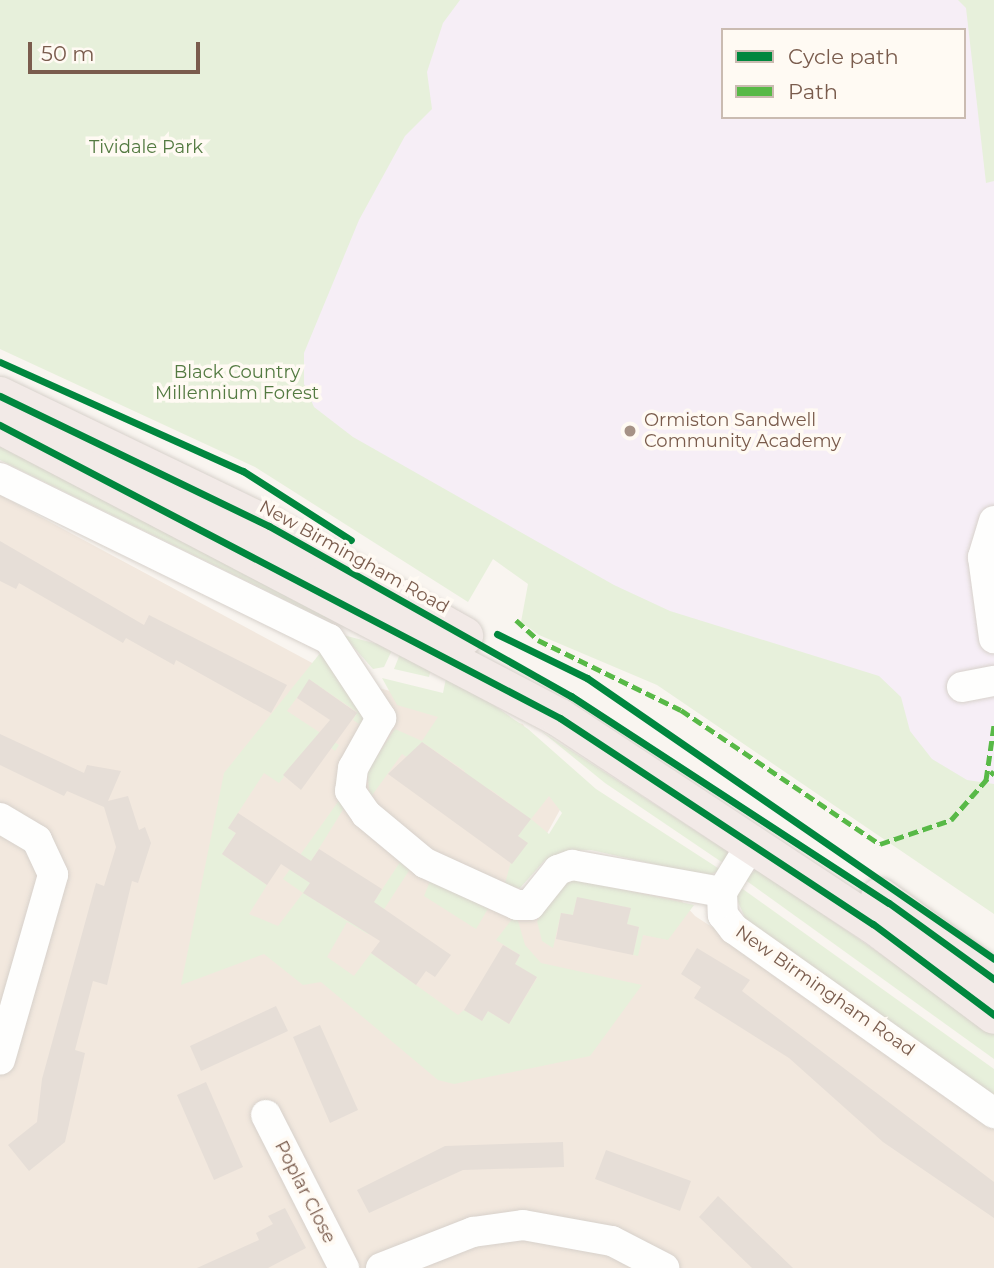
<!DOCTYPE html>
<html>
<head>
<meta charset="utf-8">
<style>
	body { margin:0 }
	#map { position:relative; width:994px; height:1268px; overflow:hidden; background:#f9f5f0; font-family:Montserrat,sans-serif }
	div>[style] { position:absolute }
	.residential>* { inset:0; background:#f2e8de }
	.education>* { inset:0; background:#f6eef6 }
	.green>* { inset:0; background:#e7f0db }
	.building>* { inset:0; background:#e6ded7 }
	.roads { filter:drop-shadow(0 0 2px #d7d1cb) drop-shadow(0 0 2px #d7d1cb) }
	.minor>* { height:30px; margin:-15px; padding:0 15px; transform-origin:15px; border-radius:15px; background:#fefefd }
	.highway>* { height:38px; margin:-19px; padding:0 19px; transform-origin:19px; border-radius:19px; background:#f2eae7 }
	.quiet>* { height:5px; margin-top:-2.5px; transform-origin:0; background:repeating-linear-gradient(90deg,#58b947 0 10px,transparent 0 15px) }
	.cycleway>* { height:7px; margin:-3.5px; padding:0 3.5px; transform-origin:3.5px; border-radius:3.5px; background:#00873e }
	.dots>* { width:19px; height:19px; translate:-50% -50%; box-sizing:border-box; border:4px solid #fffaf3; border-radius:50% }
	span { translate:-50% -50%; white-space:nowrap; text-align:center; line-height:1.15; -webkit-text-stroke:7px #fffaf3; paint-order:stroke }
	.park-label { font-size:18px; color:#537a41 }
	.poi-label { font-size:18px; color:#7a5c4d }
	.left { translate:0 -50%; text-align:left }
	.street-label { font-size:18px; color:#7a5c4d }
	.legend { position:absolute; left:721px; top:28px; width:245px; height:91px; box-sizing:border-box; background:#fffaf3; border:2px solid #cabbb1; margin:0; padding:9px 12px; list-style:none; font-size:21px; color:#7a5c4d }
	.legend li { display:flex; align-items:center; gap:14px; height:35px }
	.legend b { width:35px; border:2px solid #cabbb1 }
	.scale { position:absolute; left:28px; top:42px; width:172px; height:32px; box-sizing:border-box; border:4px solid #7a5c4d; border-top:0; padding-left:9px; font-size:21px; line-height:24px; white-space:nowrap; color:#7a5c4d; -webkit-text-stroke:5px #fffaf3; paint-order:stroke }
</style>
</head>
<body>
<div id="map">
	<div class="residential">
		<div style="clip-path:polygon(0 495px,342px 679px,523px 724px,562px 806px,513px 896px,526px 907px,582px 876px,677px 896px,695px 916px,870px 1030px,994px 1124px,994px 1268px,0 1268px)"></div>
	</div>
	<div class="education">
		<div style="clip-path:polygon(evenodd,404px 0,994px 0,994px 852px,521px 554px,164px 402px,404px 0,723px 30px,964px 30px,964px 117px,723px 117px,723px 30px)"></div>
	</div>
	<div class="green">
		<div style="clip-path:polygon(0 0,460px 0,443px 23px,427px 72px,432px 109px,405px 136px,359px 220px,304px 353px,304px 384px,314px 407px,353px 437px,614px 585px,670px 611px,879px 676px,901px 697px,910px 731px,932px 759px,967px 780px,994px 784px,994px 914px,657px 685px,539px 635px,521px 622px,528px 584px,493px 559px,468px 602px,255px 467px,0 349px)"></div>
		<div style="clip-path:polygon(958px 0,994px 0,994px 181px,986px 183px,966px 8px)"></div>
		<div style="clip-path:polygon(0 443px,390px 639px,318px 616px,0 460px)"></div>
		<div style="clip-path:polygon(343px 635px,393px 648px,384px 667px,373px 669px)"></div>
		<div style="clip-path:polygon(321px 652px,363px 702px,365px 728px,353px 720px,357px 712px,310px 680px,287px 711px,339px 745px,335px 751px,317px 736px,279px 783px,264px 773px,228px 828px,236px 833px,222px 854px,267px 885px,249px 914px,278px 926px,303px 893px,283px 879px,340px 799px,344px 808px,305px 871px,314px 877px,304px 893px,347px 921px,358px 905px,368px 911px,400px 862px,410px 869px,368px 934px,347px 922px,327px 957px,354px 976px,371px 953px,458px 1015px,464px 1010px,482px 1021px,488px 1011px,509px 1024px,537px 978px,515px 964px,520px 955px,496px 940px,516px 914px,525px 945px,541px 963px,642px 985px,590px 1056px,454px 1084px,438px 1080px,321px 982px,303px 985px,264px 954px,181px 985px,224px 773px)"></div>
		<div style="clip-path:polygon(400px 654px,432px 665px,429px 677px,394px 669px)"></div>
		<div style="clip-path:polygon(evenodd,447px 673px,528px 729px,596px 789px,721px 870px,707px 876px,591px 850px,565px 851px,545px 860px,520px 888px,504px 887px,518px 836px,530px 819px,490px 789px,476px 807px,453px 790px,465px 771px,422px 742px,410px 759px,402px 754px,370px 798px,367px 771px,395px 729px,422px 741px,438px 717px,397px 705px,382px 678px,443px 693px,447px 673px,549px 796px,562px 813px,549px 834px,531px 819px,549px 796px)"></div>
		<div style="clip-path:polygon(541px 731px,730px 853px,723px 863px,605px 783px)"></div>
		<div style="clip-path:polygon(757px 869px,994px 1032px,994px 1059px,744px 879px)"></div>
		<div style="clip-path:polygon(430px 881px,489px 907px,476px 929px,424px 896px)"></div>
		<div style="clip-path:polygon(571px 881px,584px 881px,694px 905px,668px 940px,643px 935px,638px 956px,633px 955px,639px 927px,627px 924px,630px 908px,577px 898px,573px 915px,561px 913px,553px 948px,542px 941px,537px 921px,562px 884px)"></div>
		<div style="clip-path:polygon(740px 887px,994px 1069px,994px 1100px,746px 920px,735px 895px)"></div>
	</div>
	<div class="building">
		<div style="clip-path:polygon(0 541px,144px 625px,149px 615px,287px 685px,271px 713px,176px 660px,174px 665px,126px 638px,123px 643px,19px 583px,16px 589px,0 581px)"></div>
		<div style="clip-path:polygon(309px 679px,357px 713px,301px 790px,283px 775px,330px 720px,297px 698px)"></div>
		<div style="clip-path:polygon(0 734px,84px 773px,87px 765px,121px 771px,108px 801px,128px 796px,139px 830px,145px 827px,151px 843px,138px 883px,132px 881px,107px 985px,93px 981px,75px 1050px,85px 1053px,65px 1142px,29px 1171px,8px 1145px,37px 1122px,42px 1079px,96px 883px,104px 886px,116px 847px,104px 807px,67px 791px,64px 796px,0 765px)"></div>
		<div style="clip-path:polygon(422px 742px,531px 819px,518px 836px,528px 843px,512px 864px,388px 774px)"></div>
		<div style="clip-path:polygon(238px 813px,311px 861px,319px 849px,382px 889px,374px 902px,451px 955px,435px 977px,426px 971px,416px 985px,371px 953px,380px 941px,303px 893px,310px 883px,281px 864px,267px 885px,222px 854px,236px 833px,228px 828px)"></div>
		<div style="clip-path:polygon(577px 897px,631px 908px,627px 924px,639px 927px,633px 955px,556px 939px,561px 913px,573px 915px)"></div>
		<div style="clip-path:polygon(503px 945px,520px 955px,515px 964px,537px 977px,509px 1024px,488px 1011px,482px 1021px,464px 1010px)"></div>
		<div style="clip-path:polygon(697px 948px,750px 980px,742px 991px,994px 1182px,994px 1218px,883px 1142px,789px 1058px,694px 998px,701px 987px,681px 974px)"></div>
		<div style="clip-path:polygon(276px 1006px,288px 1031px,201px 1071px,190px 1046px)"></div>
		<div style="clip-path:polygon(320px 1025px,358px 1110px,330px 1123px,293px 1037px)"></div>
		<div style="clip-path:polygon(206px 1082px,243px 1167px,214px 1180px,177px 1095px)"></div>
		<div style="clip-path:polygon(563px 1142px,564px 1167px,463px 1170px,369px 1213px,357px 1190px,445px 1146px)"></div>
		<div style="clip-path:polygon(606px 1150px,691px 1181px,680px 1211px,595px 1179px)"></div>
		<div style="clip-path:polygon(718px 1196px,793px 1268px,752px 1268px,699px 1217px)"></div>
		<div style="clip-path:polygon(285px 1208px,306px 1248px,268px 1268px,197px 1268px,259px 1240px,256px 1233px,273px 1224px,268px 1216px)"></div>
	</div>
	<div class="roads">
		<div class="minor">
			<div style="left:0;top:478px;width:366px;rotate:26.1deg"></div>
			<div style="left:329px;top:639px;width:95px;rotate:56.6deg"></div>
			<div style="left:381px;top:718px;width:57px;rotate:119.2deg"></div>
			<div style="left:353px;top:768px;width:23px;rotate:97deg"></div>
			<div style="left:350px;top:791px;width:28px;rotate:55deg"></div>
			<div style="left:366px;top:814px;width:77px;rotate:39.7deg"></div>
			<div style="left:425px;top:863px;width:101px;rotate:24.5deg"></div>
			<div style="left:517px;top:905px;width:13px"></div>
			<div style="left:530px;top:905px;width:45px;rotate:-51.3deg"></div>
			<div style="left:558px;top:870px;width:15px;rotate:-20deg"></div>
			<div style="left:572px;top:865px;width:152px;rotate:10.2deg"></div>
			<div style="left:994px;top:521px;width:38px;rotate:107deg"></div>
			<div style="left:983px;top:557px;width:82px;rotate:82.3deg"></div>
			<div style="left:962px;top:687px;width:33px;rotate:-11deg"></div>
			<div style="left:0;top:818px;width:43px;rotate:30.7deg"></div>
			<div style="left:37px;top:840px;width:38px;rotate:65deg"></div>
			<div style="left:53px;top:875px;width:192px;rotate:106deg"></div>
			<div style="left:752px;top:843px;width:57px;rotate:121.5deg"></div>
			<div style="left:722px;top:892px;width:23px;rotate:88deg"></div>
			<div style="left:723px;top:915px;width:18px;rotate:52deg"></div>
			<div style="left:734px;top:929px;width:319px;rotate:35.3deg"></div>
			<div style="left:266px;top:1115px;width:172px;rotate:63deg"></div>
			<div style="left:381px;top:1268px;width:99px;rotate:-21.4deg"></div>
			<div style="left:473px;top:1232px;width:50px;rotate:-8deg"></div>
			<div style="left:523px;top:1225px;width:90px;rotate:10.2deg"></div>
			<div style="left:612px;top:1241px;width:59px;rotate:27.4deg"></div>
		</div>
		<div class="highway">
			<div style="left:0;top:396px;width:299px;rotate:25.8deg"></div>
			<div style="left:269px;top:526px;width:224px;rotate:29.4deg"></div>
			<div style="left:0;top:425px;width:632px;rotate:27.62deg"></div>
			<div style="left:560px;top:718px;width:375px;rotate:33.4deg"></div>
			<div style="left:873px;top:924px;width:151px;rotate:36.9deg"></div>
			<div style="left:880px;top:897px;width:140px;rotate:35.7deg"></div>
		</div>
	</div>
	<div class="quiet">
		<div style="left:516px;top:620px;width:30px;rotate:42deg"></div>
		<div style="left:538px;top:640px;width:159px;rotate:26.1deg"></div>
		<div style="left:681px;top:710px;width:240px;rotate:34deg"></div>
		<div style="left:880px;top:844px;width:75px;rotate:-18.7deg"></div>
		<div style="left:951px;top:820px;width:65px;rotate:-48.7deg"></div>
		<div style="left:986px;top:780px;width:56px;rotate:-81.7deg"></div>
	</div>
	<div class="cycleway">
		<div style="left:0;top:362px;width:266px;rotate:24.2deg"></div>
		<div style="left:243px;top:471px;width:128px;rotate:32.6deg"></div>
		<div style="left:0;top:396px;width:299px;rotate:25.8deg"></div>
		<div style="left:269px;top:526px;width:347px;rotate:29.4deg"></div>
		<div style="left:571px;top:696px;width:379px;rotate:33.1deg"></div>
		<div style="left:889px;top:903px;width:130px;rotate:35.9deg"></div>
		<div style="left:0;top:425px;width:632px;rotate:27.62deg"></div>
		<div style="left:560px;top:718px;width:375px;rotate:33.4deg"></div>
		<div style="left:873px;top:924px;width:151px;rotate:36.9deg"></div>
		<div style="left:497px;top:634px;width:100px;rotate:26.1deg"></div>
		<div style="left:587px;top:678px;width:495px;rotate:34.6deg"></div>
	</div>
	<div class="dots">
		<div style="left:630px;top:431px;background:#a69286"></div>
	</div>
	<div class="park-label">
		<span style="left:146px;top:147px">Tividale Park</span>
		<span style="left:237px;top:383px">Black Country<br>Millennium Forest</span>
	</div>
	<div class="poi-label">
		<span class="left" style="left:644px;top:431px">Ormiston Sandwell<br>Community Academy</span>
	</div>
	<div class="street-label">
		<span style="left:354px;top:557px;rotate:29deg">New Birmingham Road</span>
		<span style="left:825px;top:991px;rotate:35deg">New Birmingham Road</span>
		<span style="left:305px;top:1192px;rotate:63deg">Poplar Close</span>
	</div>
	<ul class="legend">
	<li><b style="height:9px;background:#00873e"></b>Cycle path</li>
	<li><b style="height:9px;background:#58b947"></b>Path</li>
	</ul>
	<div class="scale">50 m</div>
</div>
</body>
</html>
